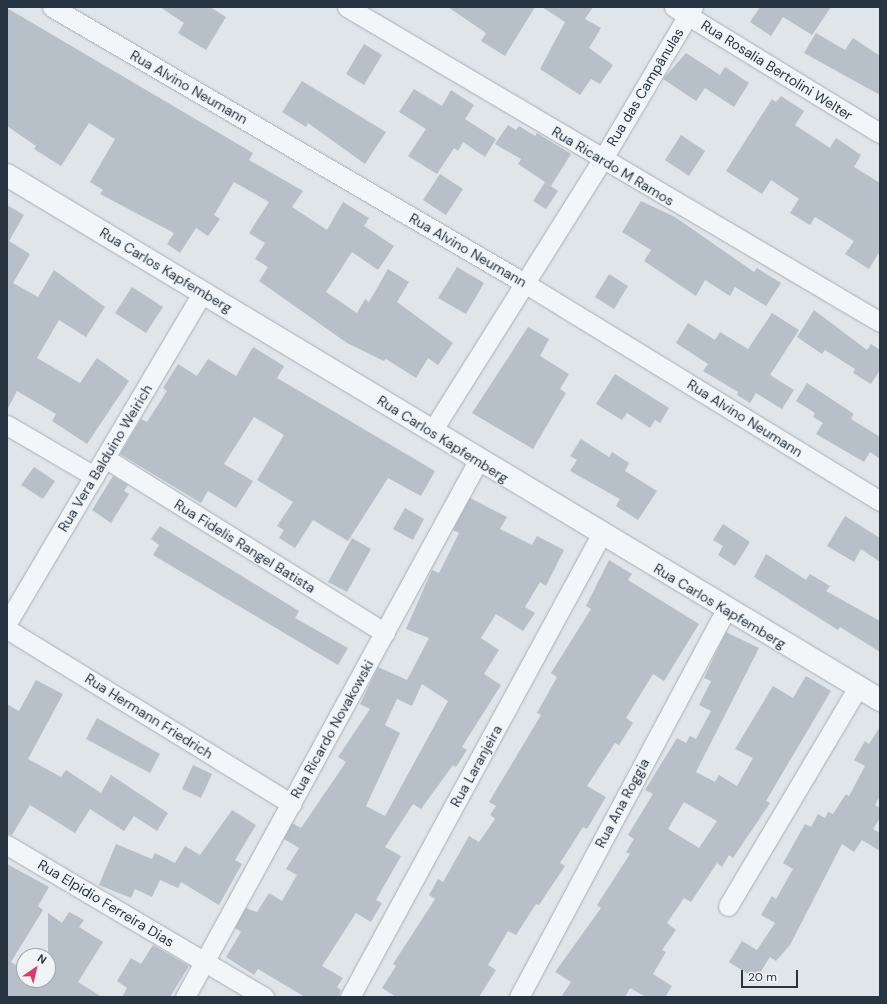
<!DOCTYPE html>
<html>
<head>
<meta charset="utf-8">
<style>
	body { margin:0 }
	#map { position:relative; width:887px; height:1004px; overflow:hidden; background:#e0e5ea; font-family:"DM Sans",sans-serif }
	div>[style] { position:absolute }
	.building>* { inset:0; background:#b7bfc8 }
	.roads { filter:drop-shadow(0 0 1px #a5adb5) drop-shadow(0 0 1px #a5adb5) }
	.minor>* { height:19px; margin:-9.5px; padding:0 9.5px; transform-origin:9.5px; border-radius:9.5px; background:#f3f6f8 }
	.tertiary>* { height:22px; margin:-11px; padding:0 11px; transform-origin:11px; border-radius:11px; background:#f3f6f8 }
	span { translate:-50% -50%; white-space:nowrap; text-align:center; line-height:1.15; -webkit-text-stroke:3px #f0f4f7; paint-order:stroke }
	.street-label { font-size:14px; color:#273543 }
	.frame { position:absolute; inset:0; border:8px solid #273543; pointer-events:none }
	.north { position:absolute; left:16px; top:948px; width:40px; height:40px; box-sizing:border-box; background:#f0f4f7; border:1px solid #a0a8af; border-radius:50%; rotate:34deg; font-size:11px; font-weight:700; line-height:16px; text-align:center; color:#273543 }
	.north::after { content:''; display:block; margin:auto; width:14px; height:18px; background:#d93c68; clip-path:polygon(50% 0,100% 100%,50% 72%,0 100%) }
	.scale { position:absolute; left:741px; top:970px; width:57px; height:18px; box-sizing:border-box; border:2px solid #273543; border-top:0; padding-left:5px; font-size:12px; line-height:14px; white-space:nowrap; color:#273543; -webkit-text-stroke:3px #f0f4f7; paint-order:stroke }
</style>
</head>
<body>
<div id="map">
	<div class="building">
		<div style="clip-path:polygon(160px 7px,210px 7px,226px 17px,206px 50px,178px 33px,184px 23px)"></div>
		<div style="clip-path:polygon(448px 7px,535px 7px,505px 56px,481px 41px,486px 33px)"></div>
		<div style="clip-path:polygon(542px 7px,593px 7px,585px 19px,601px 28px,589px 48px,613px 65px,600px 84px,591px 79px,580px 95px,540px 69px,565px 22px)"></div>
		<div style="clip-path:polygon(760px 7px,831px 7px,812px 35px,783px 17px,771px 36px,750px 22px)"></div>
		<div style="clip-path:polygon(7px 8px,253px 153px,249px 160px,303px 191px,292px 207px,327px 230px,343px 202px,369px 218px,364px 226px,394px 246px,378px 270px,352px 252px,326px 292px,357px 313px,365px 299px,369px 302px,388px 269px,409px 282px,397px 302px,453px 343px,438px 365px,428px 358px,416px 378px,386px 359px,384px 361px,347px 343px,259px 281px,268px 267px,255px 259px,265px 243px,249px 233px,269px 202px,234px 182px,214px 215px,220px 219px,208px 236px,196px 228px,180px 253px,167px 244px,174px 233px,100px 194px,103px 190px,90px 182px,115px 139px,89px 123px,61px 166px,34px 149px,36px 146px,7px 126px)"></div>
		<div style="clip-path:polygon(816px 33px,845px 50px,853px 38px,880px 56px,880px 95px,804px 53px)"></div>
		<div style="clip-path:polygon(364px 44px,382px 55px,364px 85px,346px 74px)"></div>
		<div style="clip-path:polygon(686px 53px,720px 75px,725px 67px,749px 83px,734px 107px,705px 88px,696px 101px,663px 79px)"></div>
		<div style="clip-path:polygon(302px 81px,386px 132px,365px 164px,308px 123px,306px 127px,282px 112px)"></div>
		<div style="clip-path:polygon(414px 89px,442px 106px,451px 90px,474px 105px,465px 119px,496px 139px,485px 157px,463px 142px,458px 151px,454px 148px,437px 174px,408px 156px,426px 129px,399px 112px)"></div>
		<div style="clip-path:polygon(781px 96px,804px 111px,795px 125px,830px 148px,836px 138px,861px 155px,854px 167px,880px 183px,880px 251px,869px 269px,845px 254px,854px 241px,815px 217px,810px 225px,790px 213px,799px 199px,771px 180px,762px 194px,726px 171px,772px 99px,776px 102px)"></div>
		<div style="clip-path:polygon(508px 125px,516px 130px,519px 126px,535px 136px,537px 133px,571px 154px,551px 186px,518px 164px,521px 159px,495px 144px)"></div>
		<div style="clip-path:polygon(681px 135px,705px 151px,689px 176px,665px 160px)"></div>
		<div style="clip-path:polygon(440px 174px,463px 189px,446px 215px,423px 200px)"></div>
		<div style="clip-path:polygon(545px 182px,558px 191px,546px 209px,533px 201px)"></div>
		<div style="clip-path:polygon(641px 201px,675px 217px,754px 272px,757px 268px,781px 283px,766px 306px,735px 287px,730px 296px,705px 280px,696px 296px,644px 261px,651px 250px,622px 232px)"></div>
		<div style="clip-path:polygon(7px 205px,24px 215px,9px 241px,30px 254px,13px 283px,38px 297px,54px 270px,105px 307px,86px 337px,59px 320px,37px 358px,80px 383px,97px 358px,129px 381px,87px 444px,52px 421px,56px 414px,17px 391px,7px 410px)"></div>
		<div style="clip-path:polygon(457px 267px,484px 283px,466px 314px,438px 298px)"></div>
		<div style="clip-path:polygon(609px 274px,628px 286px,614px 309px,595px 297px)"></div>
		<div style="clip-path:polygon(132px 287px,163px 307px,146px 333px,115px 313px)"></div>
		<div style="clip-path:polygon(814px 310px,867px 350px,871px 344px,880px 350px,880px 370px,871px 384px,853px 373px,855px 369px,825px 350px,822px 354px,797px 337px)"></div>
		<div style="clip-path:polygon(772px 313px,799px 330px,770px 375px,794px 390px,782px 409px,756px 393px,750px 403px,737px 395px,738px 392px,703px 371px,708px 364px,676px 343px,688px 323px,715px 340px,720px 332px,748px 349px)"></div>
		<div style="clip-path:polygon(528px 327px,549px 339px,540px 356px,569px 374px,560px 389px,566px 393px,533px 449px,472px 413px)"></div>
		<div style="clip-path:polygon(253px 347px,284px 366px,277px 378px,435px 471px,421px 496px,388px 478px,348px 541px,313px 520px,295px 548px,279px 538px,284px 530px,277px 526px,293px 502px,257px 480px,284px 435px,254px 417px,224px 464px,253px 481px,236px 508px,208px 491px,201px 503px,120px 454px,141px 419px,147px 422px,167px 391px,163px 388px,178px 364px,197px 376px,208px 359px,236px 376px)"></div>
		<div style="clip-path:polygon(615px 374px,669px 408px,660px 423px,655px 420px,650px 428px,627px 413px,622px 420px,596px 404px)"></div>
		<div style="clip-path:polygon(807px 383px,854px 414px,851px 419px,880px 437px,880px 459px,870px 452px,864px 462px,816px 434px,823px 423px,813px 417px,815px 413px,796px 401px)"></div>
		<div style="clip-path:polygon(581px 439px,609px 457px,612px 452px,629px 463px,625px 471px,657px 491px,638px 520px,616px 506px,620px 499px,570px 471px,577px 460px,570px 456px)"></div>
		<div style="clip-path:polygon(34px 467px,55px 481px,43px 499px,21px 485px)"></div>
		<div style="clip-path:polygon(113px 476px,128px 485px,124px 491px,129px 494px,111px 523px,92px 510px)"></div>
		<div style="clip-path:polygon(evenodd,470px 498px,507px 517px,500px 529px,532px 545px,537px 536px,564px 550px,546px 586px,540px 582px,525px 607px,535px 613px,523px 631px,496px 614px,481px 638px,499px 650px,484px 674px,501px 685px,462px 747px,467px 750px,456px 767px,453px 765px,421px 809px,413px 804px,385px 847px,401px 856px,376px 900px,382px 903px,371px 922px,356px 913px,322px 966px,343px 978px,337px 987px,341px 990px,339px 997px,305px 997px,258px 969px,254px 975px,226px 957px,241px 932px,235px 928px,246px 908px,257px 912px,269px 893px,282px 901px,297px 875px,286px 869px,299px 848px,284px 839px,292px 823px,301px 828px,346px 762px,338px 757px,370px 709px,360px 704px,378px 667px,407px 680px,429px 638px,406px 629px,432px 570px,439px 573px,459px 533px,453px 530px,470px 498px,422px 684px,448px 701px,385px 816px,366px 806px,400px 733px,385px 725px,397px 699px,412px 706px,422px 684px)"></div>
		<div style="clip-path:polygon(405px 508px,424px 519px,413px 540px,393px 529px)"></div>
		<div style="clip-path:polygon(845px 516px,880px 538px,880px 562px,861px 549px,854px 562px,827px 546px)"></div>
		<div style="clip-path:polygon(723px 524px,750px 542px,735px 566px,718px 555px,723px 546px,713px 540px)"></div>
		<div style="clip-path:polygon(160px 526px,299px 611px,295px 618px,348px 648px,338px 665px,153px 555px,159px 545px,151px 539px)"></div>
		<div style="clip-path:polygon(352px 538px,371px 549px,347px 592px,328px 582px)"></div>
		<div style="clip-path:polygon(766px 554px,806px 580px,810px 574px,830px 586px,826px 591px,880px 621px,880px 652px,840px 627px,838px 630px,754px 577px)"></div>
		<div style="clip-path:polygon(609px 560px,632px 574px,628px 580px,699px 624px,664px 681px,653px 674px,626px 718px,633px 723px,619px 745px,615px 743px,587px 786px,606px 797px,587px 829px,583px 827px,560px 863px,565px 866px,539px 905px,536px 904px,516px 935px,508px 931px,488px 965px,496px 970px,479px 997px,396px 997px,382px 988px,396px 966px,393px 964px,435px 899px,429px 895px,438px 879px,443px 882px,469px 836px,479px 842px,495px 819px,490px 815px,496px 806px,489px 802px,541px 715px,537px 713px,557px 677px,551px 673px,591px 609px,586px 606px)"></div>
		<div style="clip-path:polygon(evenodd,726px 632px,759px 648px,696px 772px,715px 782px,719px 775px,737px 786px,753px 758px,735px 749px,773px 686px,793px 698px,806px 676px,831px 691px,766px 801px,770px 803px,733px 858px,729px 855px,722px 867px,717px 863px,691px 902px,684px 898px,667px 923px,676px 930px,662px 950px,666px 952px,653px 974px,672px 986px,665px 997px,646px 997px,630px 988px,625px 997px,561px 997px,571px 982px,555px 972px,601px 908px,597px 905px,630px 854px,626px 852px,634px 839px,628px 835px,653px 794px,645px 790px,677px 738px,686px 743px,690px 736px,696px 739px,711px 711px,699px 705px,711px 681px,704px 678px,726px 632px,684px 802px,717px 821px,699px 848px,668px 829px,684px 802px)"></div>
		<div style="clip-path:polygon(36px 680px,63px 694px,28px 759px,61px 777px,66px 770px,101px 793px,111px 775px,168px 813px,157px 831px,134px 816px,124px 831px,90px 809px,75px 833px,30px 805px,12px 835px,7px 834px,7px 704px,19px 711px)"></div>
		<div style="clip-path:polygon(97px 718px,160px 754px,150px 773px,86px 739px)"></div>
		<div style="clip-path:polygon(880px 727px,880px 796px,875px 805px,880px 808px,880px 818px,873px 829px,880px 833px,880px 851px,862px 840px,854px 852px,842px 844px,790px 945px,776px 961px,770px 957px,756px 979px,729px 962px,742px 941px,757px 950px,775px 923px,761px 915px,772px 896px,776px 899px,793px 869px,783px 863px,805px 824px,811px 827px,818px 814px,825px 818px,828px 812px,833px 814px,846px 794px,849px 796px,865px 766px,854px 760px,865px 741px,869px 744px)"></div>
		<div style="clip-path:polygon(193px 765px,212px 774px,201px 798px,182px 789px)"></div>
		<div style="clip-path:polygon(232px 810px,256px 825px,235px 860px,242px 864px,219px 905px,181px 882px,178px 888px,160px 880px,152px 897px,135px 889px,131px 898px,99px 885px,116px 844px,152px 859px,155px 853px,175px 863px,185px 846px,200px 855px)"></div>
		<div style="clip-path:polygon(7px 864px,49px 887px,38px 906px,43px 910px,11px 962px,24px 970px,24px 980px,48px 984px,48px 913px,62px 923px,69px 912px,84px 920px,79px 927px,103px 942px,78px 982px,102px 997px,7px 997px)"></div>
		<div style="clip-path:polygon(153px 945px,189px 966px,170px 997px,122px 997px,127px 988px,117px 981px,131px 958px,141px 964px)"></div>
	</div>
	<div class="roads">
		<div class="minor">
			<div style="left:52px;top:7px;width:549px;rotate:30.3deg"></div>
			<div style="left:526px;top:284px;width:415px;rotate:31.5deg"></div>
			<div style="left:347px;top:7px;width:619px;rotate:30.58deg"></div>
			<div style="left:674px;top:7px;width:241px;rotate:31.5deg"></div>
			<div style="left:7px;top:425px;width:101px;rotate:30.4deg"></div>
			<div style="left:432px;top:431px;width:320px;rotate:-57.9deg"></div>
			<div style="left:602px;top:160px;width:178px;rotate:-59.3deg"></div>
			<div style="left:105px;top:458px;width:330px;rotate:32deg"></div>
			<div style="left:7px;top:623px;width:385px;rotate:-59.4deg"></div>
			<div style="left:7px;top:629px;width:334px;rotate:31.6deg"></div>
			<div style="left:7px;top:845px;width:299px;rotate:30.6deg"></div>
			<div style="left:728px;top:906px;width:255px;rotate:-59.3deg"></div>
			<div style="left:185px;top:997px;width:611px;rotate:-61.34deg"></div>
			<div style="left:350px;top:997px;width:526px;rotate:-61.49deg"></div>
			<div style="left:519px;top:997px;width:440px;rotate:-61.9deg"></div>
		</div>
		<div class="tertiary">
			<div style="left:7px;top:175px;width:1019px;rotate:31.02deg"></div>
		</div>
	</div>
	<div class="street-label">
		<span style="left:777px;top:70px;rotate:32deg">Rua Rosalia Bertolini Welter</span>
		<span style="left:189px;top:87px;rotate:30deg">Rua Alvino Neumann</span>
		<span style="left:645px;top:87px;rotate:-59deg">Rua das Campânulas</span>
		<span style="left:613px;top:166px;rotate:31deg">Rua Ricardo M Ramos</span>
		<span style="left:468px;top:250px;rotate:30deg">Rua Alvino Neumann</span>
		<span style="left:166px;top:270px;rotate:31deg">Rua Carlos Kapfemberg</span>
		<span style="left:745px;top:418px;rotate:32deg">Rua Alvino Neumann</span>
		<span style="left:443px;top:439px;rotate:32deg">Rua Carlos Kapfemberg</span>
		<span style="left:105px;top:458px;rotate:-59deg">Rua Vera Balduino Weirich</span>
		<span style="left:245px;top:546px;rotate:32deg">Rua Fidelis Rangel Batista</span>
		<span style="left:720px;top:606px;rotate:31deg">Rua Carlos Kapfemberg</span>
		<span style="left:149px;top:716px;rotate:32deg">Rua Hermann Friedrich</span>
		<span style="left:332px;top:729px;rotate:-61deg">Rua Ricardo Novakowski</span>
		<span style="left:476px;top:766px;rotate:-61deg">Rua Laranjeira</span>
		<span style="left:622px;top:803px;rotate:-62deg">Rua Ana Roggia</span>
		<span style="left:106px;top:903px;rotate:31deg">Rua Elpidio Ferreira Dias</span>
	</div>
	<div class="frame"></div>
	<div class="north">N</div>
	<div class="scale">20 m</div>
</div>
</body>
</html>
